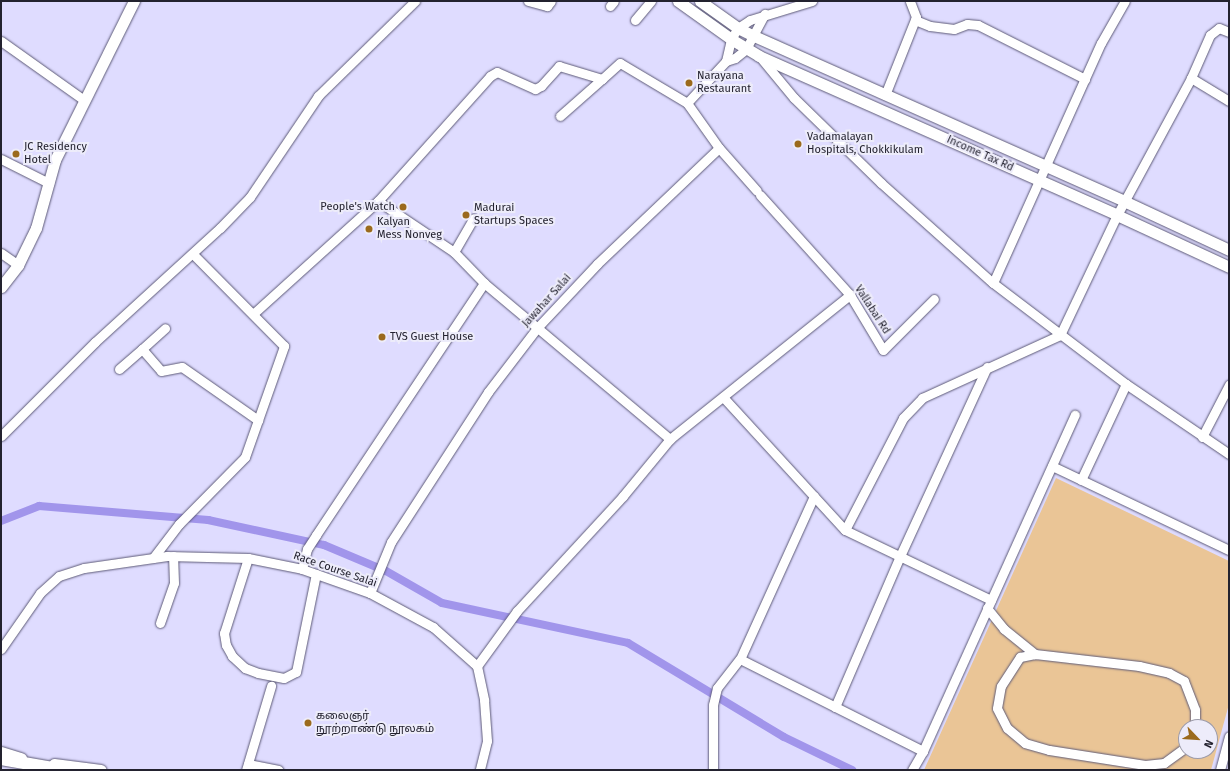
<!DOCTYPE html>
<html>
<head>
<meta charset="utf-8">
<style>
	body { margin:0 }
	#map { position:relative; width:1230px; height:771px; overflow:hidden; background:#dfdcff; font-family:"Fira Sans","Noto Sans Tamil",sans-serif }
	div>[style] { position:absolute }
	.green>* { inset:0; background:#eac596 }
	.canal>* { height:8px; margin:-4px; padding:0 4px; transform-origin:4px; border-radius:4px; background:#a195eb }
	.roads { filter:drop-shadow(0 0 1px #5d5a77) drop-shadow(0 0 1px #5d5a77) }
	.minor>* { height:9px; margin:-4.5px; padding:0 4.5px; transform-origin:4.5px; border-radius:4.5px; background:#fff }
	.major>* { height:11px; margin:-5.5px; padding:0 5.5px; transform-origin:5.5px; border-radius:5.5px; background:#fff }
	.highway>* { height:12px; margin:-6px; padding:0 6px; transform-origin:6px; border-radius:6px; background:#fff }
	.dots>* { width:11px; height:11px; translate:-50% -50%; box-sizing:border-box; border:2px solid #edecfa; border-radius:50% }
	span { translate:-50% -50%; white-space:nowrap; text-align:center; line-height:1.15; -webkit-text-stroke:4px #edecfa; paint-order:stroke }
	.poi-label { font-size:11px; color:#23222f }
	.left { translate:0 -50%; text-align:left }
	.right { translate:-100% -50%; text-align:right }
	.street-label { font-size:11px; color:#23222f }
	.frame { position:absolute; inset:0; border:2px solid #23222f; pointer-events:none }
	.north { position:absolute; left:1178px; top:719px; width:40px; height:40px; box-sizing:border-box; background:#edecfa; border:1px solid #9c9ba9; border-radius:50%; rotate:115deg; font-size:11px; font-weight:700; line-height:16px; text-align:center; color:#23222f }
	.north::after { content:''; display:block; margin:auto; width:14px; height:18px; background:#9b6a1d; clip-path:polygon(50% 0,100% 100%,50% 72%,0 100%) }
</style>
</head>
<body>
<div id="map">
	<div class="green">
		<div style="clip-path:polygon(evenodd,1056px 478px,1229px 561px,1229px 704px,1211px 770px,924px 770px,1056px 478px,1186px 727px,1210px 727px,1210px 751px,1186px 751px,1186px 727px)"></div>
	</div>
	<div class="canal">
		<div style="left:1px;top:521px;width:41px;rotate:-21.5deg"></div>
		<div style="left:39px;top:506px;width:170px;rotate:4.7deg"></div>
		<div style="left:208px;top:520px;width:119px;rotate:12.2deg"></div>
		<div style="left:324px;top:545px;width:67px;rotate:22.8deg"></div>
		<div style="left:386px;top:571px;width:64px;rotate:29.7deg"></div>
		<div style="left:442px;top:603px;width:190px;rotate:12.1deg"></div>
		<div style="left:628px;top:643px;width:182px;rotate:31.1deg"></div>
		<div style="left:784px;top:737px;width:76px;rotate:25.9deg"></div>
	</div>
	<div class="roads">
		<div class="minor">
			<div style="left:528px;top:1px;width:20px;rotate:15deg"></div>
			<div style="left:547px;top:6px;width:6px;rotate:-51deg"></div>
			<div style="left:610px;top:6px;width:6px;rotate:-51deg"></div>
			<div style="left:635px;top:20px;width:25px;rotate:-50deg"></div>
			<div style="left:915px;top:20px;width:16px;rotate:22deg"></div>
			<div style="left:930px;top:26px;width:24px;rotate:7deg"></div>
			<div style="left:954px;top:29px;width:14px;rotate:-21deg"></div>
			<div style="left:967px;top:24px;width:11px;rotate:5deg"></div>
			<div style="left:978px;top:25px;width:120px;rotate:26.8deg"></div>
			<div style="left:1px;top:41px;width:102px;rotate:35.4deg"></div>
			<div style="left:760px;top:57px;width:53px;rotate:50.3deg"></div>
			<div style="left:794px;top:98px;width:122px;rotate:44.3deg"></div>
			<div style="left:881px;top:183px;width:150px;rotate:41.8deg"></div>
			<div style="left:993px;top:283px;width:167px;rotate:37.2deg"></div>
			<div style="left:1126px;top:384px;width:125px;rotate:34.2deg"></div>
			<div style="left:726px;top:61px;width:9px;rotate:-18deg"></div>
			<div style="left:735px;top:58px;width:14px;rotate:-39deg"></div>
			<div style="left:746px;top:49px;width:40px;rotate:-62deg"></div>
			<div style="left:1191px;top:78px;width:44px;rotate:31.2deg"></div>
			<div style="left:885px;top:95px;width:84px;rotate:-68.3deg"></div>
			<div style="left:916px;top:17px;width:17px;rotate:-111deg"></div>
			<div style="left:560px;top:116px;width:56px;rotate:-41.4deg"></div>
			<div style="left:719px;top:148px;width:57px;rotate:48.5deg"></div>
			<div style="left:1px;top:159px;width:54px;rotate:26.6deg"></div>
			<div style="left:760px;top:195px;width:135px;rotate:48deg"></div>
			<div style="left:850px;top:295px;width:64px;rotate:59deg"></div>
			<div style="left:883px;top:350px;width:72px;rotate:-45deg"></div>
			<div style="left:378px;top:201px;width:92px;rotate:33.9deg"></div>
			<div style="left:454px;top:252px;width:43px;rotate:45.9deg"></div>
			<div style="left:484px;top:283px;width:243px;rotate:40deg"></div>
			<div style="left:454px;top:252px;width:39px;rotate:-60deg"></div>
			<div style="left:1px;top:253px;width:21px;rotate:35deg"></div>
			<div style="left:993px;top:283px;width:263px;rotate:-65.8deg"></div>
			<div style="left:1101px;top:43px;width:48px;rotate:-60.3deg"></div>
			<div style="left:253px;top:314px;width:169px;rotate:-42.1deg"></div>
			<div style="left:378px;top:201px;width:168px;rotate:-48.1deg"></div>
			<div style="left:490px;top:76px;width:8px;rotate:-30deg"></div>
			<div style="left:497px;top:72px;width:42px;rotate:24.1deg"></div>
			<div style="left:535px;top:89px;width:7px;rotate:-27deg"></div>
			<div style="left:541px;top:86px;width:27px;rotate:-48deg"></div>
			<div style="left:559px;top:66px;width:45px;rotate:16.8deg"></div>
			<div style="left:602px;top:79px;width:24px;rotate:-42deg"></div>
			<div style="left:620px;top:63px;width:78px;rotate:30.8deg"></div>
			<div style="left:142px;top:349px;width:31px;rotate:-42deg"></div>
			<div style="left:119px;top:369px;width:30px;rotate:-41deg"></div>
			<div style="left:142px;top:349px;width:29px;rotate:49deg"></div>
			<div style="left:161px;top:371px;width:21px;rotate:-11deg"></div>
			<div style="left:182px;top:367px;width:93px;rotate:34.9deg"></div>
			<div style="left:723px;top:397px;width:180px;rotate:47.5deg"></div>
			<div style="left:845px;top:530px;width:162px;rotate:25.6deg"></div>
			<div style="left:1px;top:436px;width:133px;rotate:-45deg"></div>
			<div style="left:95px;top:342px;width:169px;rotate:-42.4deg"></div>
			<div style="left:220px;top:228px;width:43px;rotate:-45.9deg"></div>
			<div style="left:250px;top:197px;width:122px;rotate:-56deg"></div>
			<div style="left:318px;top:96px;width:136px;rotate:-44.4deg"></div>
			<div style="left:1202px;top:437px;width:59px;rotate:-62.6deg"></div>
			<div style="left:1052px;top:466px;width:196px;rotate:25.4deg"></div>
			<div style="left:1081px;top:480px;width:106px;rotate:-64.9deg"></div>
			<div style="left:814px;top:496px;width:179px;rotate:114.4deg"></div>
			<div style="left:740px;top:659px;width:205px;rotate:26.7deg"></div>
			<div style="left:845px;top:530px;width:126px;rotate:-62.6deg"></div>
			<div style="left:903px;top:418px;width:28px;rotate:-46deg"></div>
			<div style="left:922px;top:398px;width:152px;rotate:-24.5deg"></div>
			<div style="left:1060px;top:335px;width:133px;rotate:-64.6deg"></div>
			<div style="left:1117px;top:215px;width:156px;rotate:-61.6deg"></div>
			<div style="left:1191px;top:78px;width:47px;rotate:-66.2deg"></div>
			<div style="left:1210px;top:35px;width:11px;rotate:-38deg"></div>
			<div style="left:1219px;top:28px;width:11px;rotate:22deg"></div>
			<div style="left:153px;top:558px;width:43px;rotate:-52.6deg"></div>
			<div style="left:179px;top:524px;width:94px;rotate:-45.4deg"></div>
			<div style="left:245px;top:457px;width:118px;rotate:-70.6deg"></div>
			<div style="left:284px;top:346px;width:129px;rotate:-134.7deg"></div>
			<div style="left:248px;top:558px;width:79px;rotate:107.7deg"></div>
			<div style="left:224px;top:633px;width:12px;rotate:81deg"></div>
			<div style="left:226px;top:645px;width:13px;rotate:61deg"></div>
			<div style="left:232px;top:656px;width:18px;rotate:43deg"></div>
			<div style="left:245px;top:668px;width:14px;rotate:21deg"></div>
			<div style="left:258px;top:673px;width:26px;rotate:11deg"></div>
			<div style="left:284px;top:678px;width:13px;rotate:-27deg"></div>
			<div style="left:296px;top:672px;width:100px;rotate:-78.5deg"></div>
			<div style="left:302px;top:569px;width:21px;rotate:-76deg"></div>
			<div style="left:307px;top:549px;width:17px;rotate:-57deg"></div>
			<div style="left:316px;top:535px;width:303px;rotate:-56.3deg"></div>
			<div style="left:370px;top:593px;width:55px;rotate:-67.6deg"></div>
			<div style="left:391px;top:542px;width:179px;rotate:-57.1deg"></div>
			<div style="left:488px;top:392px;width:81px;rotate:-52.6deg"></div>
			<div style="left:537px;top:328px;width:88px;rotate:-46.8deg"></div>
			<div style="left:597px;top:264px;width:168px;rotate:-43.6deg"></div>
			<div style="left:719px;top:148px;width:55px;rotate:-125.4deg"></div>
			<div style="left:687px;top:103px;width:57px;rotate:-47.1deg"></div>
			<div style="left:726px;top:61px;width:23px;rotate:-77deg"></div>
			<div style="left:731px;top:39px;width:13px;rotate:-58deg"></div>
			<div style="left:738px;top:28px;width:14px;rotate:-34deg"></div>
			<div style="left:750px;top:20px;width:65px;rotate:-17deg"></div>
			<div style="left:987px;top:608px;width:27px;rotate:51deg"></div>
			<div style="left:1004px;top:629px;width:40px;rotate:39deg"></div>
			<div style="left:160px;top:623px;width:42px;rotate:-70.7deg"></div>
			<div style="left:174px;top:583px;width:27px;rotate:-92deg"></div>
			<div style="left:1px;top:649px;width:68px;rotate:-55.1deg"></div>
			<div style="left:40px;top:593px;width:25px;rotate:-42deg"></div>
			<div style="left:59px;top:576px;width:26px;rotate:-18deg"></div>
			<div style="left:84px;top:568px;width:84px;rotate:-8.2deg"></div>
			<div style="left:167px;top:556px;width:81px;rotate:1.4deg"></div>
			<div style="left:248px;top:558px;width:55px;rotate:11.5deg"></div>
			<div style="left:302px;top:569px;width:72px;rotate:19.4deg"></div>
			<div style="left:370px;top:593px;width:72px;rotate:28.4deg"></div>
			<div style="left:433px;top:627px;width:59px;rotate:41.6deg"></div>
			<div style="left:477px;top:666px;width:35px;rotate:78deg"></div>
			<div style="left:484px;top:700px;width:41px;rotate:85.8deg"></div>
			<div style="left:487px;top:741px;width:30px;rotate:104deg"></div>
			<div style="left:477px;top:666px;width:68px;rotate:-54deg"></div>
			<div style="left:517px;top:611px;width:156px;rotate:-47.3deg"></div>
			<div style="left:623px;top:496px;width:74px;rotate:-50.5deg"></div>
			<div style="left:670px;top:439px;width:231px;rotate:-38.7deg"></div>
			<div style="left:835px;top:707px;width:164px;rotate:-66.7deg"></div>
			<div style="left:900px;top:556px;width:208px;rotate:-65.3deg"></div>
			<div style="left:1186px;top:747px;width:27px;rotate:144deg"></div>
			<div style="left:1164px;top:763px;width:19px;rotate:174deg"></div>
			<div style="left:1145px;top:765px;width:97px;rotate:-171.1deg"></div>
			<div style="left:1049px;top:750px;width:25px;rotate:-164deg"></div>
			<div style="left:1025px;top:743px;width:23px;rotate:-140deg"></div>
			<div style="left:1007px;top:728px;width:22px;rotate:-117deg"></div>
			<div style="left:997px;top:708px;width:22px;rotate:-80deg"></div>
			<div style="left:1001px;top:686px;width:35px;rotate:-57deg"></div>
			<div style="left:1020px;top:657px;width:15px;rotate:-11deg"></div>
			<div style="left:1035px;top:654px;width:105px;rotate:6.6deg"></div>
			<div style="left:1139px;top:666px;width:31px;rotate:13deg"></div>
			<div style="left:1169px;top:673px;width:17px;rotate:28deg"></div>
			<div style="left:1184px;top:681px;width:31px;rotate:69deg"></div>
			<div style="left:1195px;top:710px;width:17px;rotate:90deg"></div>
			<div style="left:248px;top:764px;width:31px;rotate:11deg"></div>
			<div style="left:246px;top:770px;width:88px;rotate:-73.4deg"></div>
			<div style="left:713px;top:770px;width:65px;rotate:-90deg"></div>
			<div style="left:713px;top:705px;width:17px;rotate:-77deg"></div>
			<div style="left:717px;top:688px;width:37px;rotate:-52deg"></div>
			<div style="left:912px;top:770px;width:22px;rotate:-60deg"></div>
			<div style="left:923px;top:751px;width:369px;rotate:-65.7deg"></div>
			<div style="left:1220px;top:770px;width:35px;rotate:-75deg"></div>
		</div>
		<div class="major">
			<div style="left:678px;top:1px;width:65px;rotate:35.6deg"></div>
			<div style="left:731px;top:39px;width:33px;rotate:31deg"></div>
			<div style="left:759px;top:56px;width:392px;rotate:23.9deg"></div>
			<div style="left:1117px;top:215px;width:123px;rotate:24.9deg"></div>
			<div style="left:700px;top:1px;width:47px;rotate:35.4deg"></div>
			<div style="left:738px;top:28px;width:18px;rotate:27deg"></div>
			<div style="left:754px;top:36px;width:405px;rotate:24deg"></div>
			<div style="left:1124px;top:201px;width:116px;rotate:25deg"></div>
			<div style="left:1px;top:287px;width:28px;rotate:-52deg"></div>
			<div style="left:18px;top:265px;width:41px;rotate:-64.1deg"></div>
			<div style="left:36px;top:228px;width:71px;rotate:-74.4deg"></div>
			<div style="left:55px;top:160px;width:178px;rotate:-63.6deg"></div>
			<div style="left:1px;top:752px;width:21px;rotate:17deg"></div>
			<div style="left:54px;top:764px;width:47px;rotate:7.3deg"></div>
		</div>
		<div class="highway">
			<div style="left:1px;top:759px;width:64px;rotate:9.9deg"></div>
		</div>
	</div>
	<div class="dots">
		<div style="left:689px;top:83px;background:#9b6a1d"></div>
		<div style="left:798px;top:144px;background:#9b6a1d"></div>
		<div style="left:16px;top:154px;background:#9b6a1d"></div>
		<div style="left:403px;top:207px;background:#9b6a1d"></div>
		<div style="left:466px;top:215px;background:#9b6a1d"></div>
		<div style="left:369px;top:229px;background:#9b6a1d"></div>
		<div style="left:382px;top:337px;background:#9b6a1d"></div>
		<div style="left:308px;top:723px;background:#9b6a1d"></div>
	</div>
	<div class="poi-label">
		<span class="left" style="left:697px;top:83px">Narayana<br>Restaurant</span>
		<span class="left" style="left:807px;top:144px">Vadamalayan<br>Hospitals, Chokkikulam</span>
		<span class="left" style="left:24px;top:154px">JC Residency<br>Hotel</span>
		<span class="right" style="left:395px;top:207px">People's Watch</span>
		<span class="left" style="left:474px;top:215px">Madurai<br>Startups Spaces</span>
		<span class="left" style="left:377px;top:229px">Kalyan<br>Mess Nonveg</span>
		<span class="left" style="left:390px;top:337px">TVS Guest House</span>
		<span class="left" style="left:316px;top:723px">கலைஞர்<br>நூற்றாண்டு நூலகம்</span>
	</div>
	<div class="street-label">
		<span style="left:980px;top:154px;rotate:24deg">Income Tax Rd</span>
		<span style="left:547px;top:301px;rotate:-48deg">Jawahar Salai</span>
		<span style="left:872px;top:310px;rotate:57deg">Vallabai Rd</span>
		<span style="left:335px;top:570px;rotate:19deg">Race Course Salai</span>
	</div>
	<div class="frame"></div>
	<div class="north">N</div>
</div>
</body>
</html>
